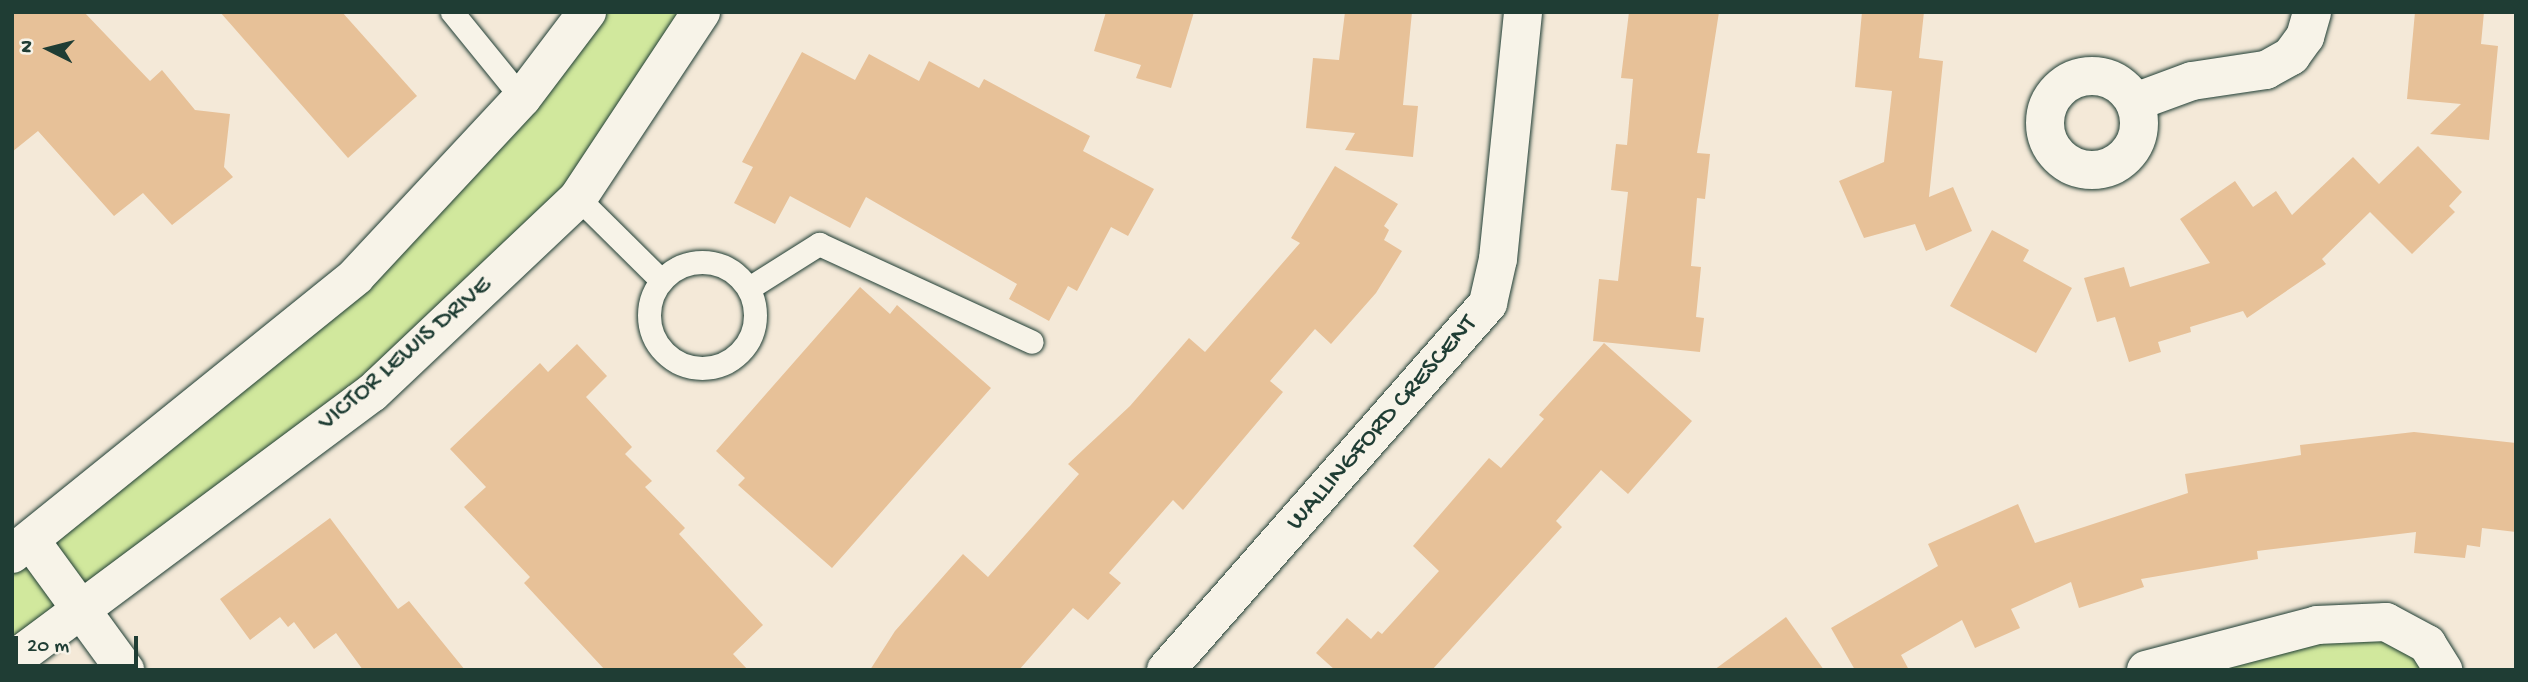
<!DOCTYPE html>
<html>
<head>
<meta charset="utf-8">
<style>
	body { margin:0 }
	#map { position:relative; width:2528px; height:682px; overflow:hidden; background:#f4e9d8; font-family:"Gochi Hand",sans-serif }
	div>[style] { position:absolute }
	.green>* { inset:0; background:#d1e89d }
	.building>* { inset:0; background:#e7c198 }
	.roads { filter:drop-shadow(0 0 2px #1f3d34) drop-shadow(0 0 2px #1f3d34) }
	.service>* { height:23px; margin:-11.5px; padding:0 11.5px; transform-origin:11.5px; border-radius:11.5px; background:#f7f3e8 }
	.service>.ring { margin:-11.5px; padding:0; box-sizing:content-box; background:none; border:23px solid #f7f3e8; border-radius:50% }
	.minor>* { height:38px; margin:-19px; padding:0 19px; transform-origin:19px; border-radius:19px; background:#f7f3e8 }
	.minor>.ring { margin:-19px; padding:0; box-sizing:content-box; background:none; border:38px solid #f7f3e8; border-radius:50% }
	.tertiary>* { height:38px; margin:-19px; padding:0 19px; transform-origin:19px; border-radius:19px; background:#f7f3e8 }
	span { translate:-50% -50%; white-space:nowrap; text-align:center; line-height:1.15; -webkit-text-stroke:7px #f7f3e8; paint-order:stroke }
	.street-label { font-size:26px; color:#1f3d34 }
	.frame { position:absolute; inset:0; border:14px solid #1f3d34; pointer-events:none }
	.north { position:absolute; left:14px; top:14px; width:70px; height:70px; -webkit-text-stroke:5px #f7f3e8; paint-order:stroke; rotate:276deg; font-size:19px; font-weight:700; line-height:28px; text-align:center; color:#1f3d34 }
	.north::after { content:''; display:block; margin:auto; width:24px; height:32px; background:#1f3d34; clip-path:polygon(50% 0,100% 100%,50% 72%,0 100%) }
	.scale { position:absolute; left:14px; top:636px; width:124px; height:32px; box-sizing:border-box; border:4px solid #1f3d34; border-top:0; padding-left:9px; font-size:21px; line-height:24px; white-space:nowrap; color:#1f3d34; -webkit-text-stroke:5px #f7f3e8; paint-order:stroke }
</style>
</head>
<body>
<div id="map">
	<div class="green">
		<div style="clip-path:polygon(587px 12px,701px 12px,578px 198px,372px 393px,12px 661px,12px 554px,291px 330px)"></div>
		<div style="clip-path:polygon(2386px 622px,2443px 670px,2146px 670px)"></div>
	</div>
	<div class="building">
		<div style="clip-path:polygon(12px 12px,84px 12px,150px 81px,162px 70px,195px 110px,230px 114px,224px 167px,233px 177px,172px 225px,143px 193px,114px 216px,38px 131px,12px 152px)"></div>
		<div style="clip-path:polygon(220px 12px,342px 12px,417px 96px,348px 158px)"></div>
		<div style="clip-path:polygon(1106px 12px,1194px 12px,1171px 88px,1136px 78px,1141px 65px,1094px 51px)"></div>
		<div style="clip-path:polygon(1345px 12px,1412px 12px,1403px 105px,1418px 106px,1413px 157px,1345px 150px,1355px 133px,1306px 128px,1313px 58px,1339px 60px)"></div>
		<div style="clip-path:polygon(1629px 12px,1719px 12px,1697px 153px,1710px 154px,1705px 199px,1697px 198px,1691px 266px,1701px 267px,1696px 317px,1704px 318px,1700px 352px,1593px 341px,1599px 279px,1618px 281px,1628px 192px,1611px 190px,1616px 144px,1627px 145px,1633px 79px,1621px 78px)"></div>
		<div style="clip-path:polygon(1862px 12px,1924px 12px,1919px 58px,1943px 61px,1929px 197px,1953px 187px,1972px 231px,1926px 251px,1915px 224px,1864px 238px,1839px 181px,1884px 162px,1892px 91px,1855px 87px)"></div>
		<div style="clip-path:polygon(2415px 12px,2484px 12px,2481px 44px,2498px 46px,2489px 140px,2430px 134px,2461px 104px,2407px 99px)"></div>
		<div style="clip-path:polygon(802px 52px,855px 80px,869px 54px,919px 81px,929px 61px,979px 88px,984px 79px,1090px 136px,1083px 151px,1154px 189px,1128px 236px,1111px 227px,1077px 291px,1068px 286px,1049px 321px,1009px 299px,1017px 284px,866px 197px,850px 228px,790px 196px,775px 224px,734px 203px,753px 167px,742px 162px)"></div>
		<div style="clip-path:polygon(2418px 146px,2462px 192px,2449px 206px,2455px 212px,2412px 254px,2370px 212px,2322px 259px,2326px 264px,2247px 318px,2243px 311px,2190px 327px,2191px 332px,2158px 342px,2161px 352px,2129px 362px,2115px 317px,2097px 322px,2084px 278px,2124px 267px,2130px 287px,2210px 263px,2180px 219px,2235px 181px,2253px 207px,2276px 191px,2292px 215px,2353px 157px,2379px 184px)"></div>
		<div style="clip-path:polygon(1335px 166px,1398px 204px,1384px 226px,1389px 230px,1384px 240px,1402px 251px,1376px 293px,1331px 344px,1315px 329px,1270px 381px,1283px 392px,1183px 510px,1173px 500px,1109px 573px,1121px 583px,1088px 620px,1073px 608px,1019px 670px,870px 670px,895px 631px,963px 554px,988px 577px,1079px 474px,1068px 464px,1130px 406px,1189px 338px,1205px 352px,1300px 243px,1291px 238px)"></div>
		<div style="clip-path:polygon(1992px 230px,2029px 250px,2023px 261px,2072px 288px,2036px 353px,1950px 306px)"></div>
		<div style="clip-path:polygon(860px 287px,890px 314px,897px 305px,991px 388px,832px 568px,738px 485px,745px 478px,716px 451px)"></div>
		<div style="clip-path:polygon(1604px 343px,1692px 421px,1628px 494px,1601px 470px,1556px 521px,1562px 527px,1432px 670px,1335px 670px,1316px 653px,1347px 618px,1371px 639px,1378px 631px,1382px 634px,1439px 571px,1413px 546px,1489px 458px,1501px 468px,1544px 419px,1539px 415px)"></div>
		<div style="clip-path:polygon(577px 344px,607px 376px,586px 397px,632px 447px,625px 454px,652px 481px,645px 487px,685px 528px,679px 534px,763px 625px,733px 654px,748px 670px,605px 670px,524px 583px,530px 577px,464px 507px,486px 487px,450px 449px,540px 363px,548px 372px)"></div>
		<div style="clip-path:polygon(2414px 432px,2516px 443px,2516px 532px,2482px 528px,2480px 547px,2467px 545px,2465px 558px,2414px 553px,2416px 532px,2257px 551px,2258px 559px,2141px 579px,2144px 587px,2079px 608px,2071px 582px,2011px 609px,2020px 628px,1975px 648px,1962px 620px,1901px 655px,1909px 670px,1855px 670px,1831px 628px,1938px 566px,1928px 544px,2018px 504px,2035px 543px,2188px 493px,2185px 474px,2301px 455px,2300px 445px)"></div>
		<div style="clip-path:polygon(330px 518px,398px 609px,409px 601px,465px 670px,363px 670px,336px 633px,314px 649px,294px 622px,288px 627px,280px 617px,250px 640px,220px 599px)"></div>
		<div style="clip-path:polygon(1786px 617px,1824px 670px,1714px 670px)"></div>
	</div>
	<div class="roads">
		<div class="service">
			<div style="left:452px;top:12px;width:111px;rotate:50.9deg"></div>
			<div style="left:578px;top:198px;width:117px;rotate:44.7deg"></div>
			<div class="ring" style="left:649px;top:262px;width:83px;height:83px"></div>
			<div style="left:749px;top:288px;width:83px;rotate:-32.2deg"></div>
			<div style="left:819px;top:244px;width:234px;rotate:24.7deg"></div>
		</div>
		<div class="minor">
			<div class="ring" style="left:2045px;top:76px;width:56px;height:56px"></div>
			<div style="left:2135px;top:102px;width:61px;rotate:-20.2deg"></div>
			<div style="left:2192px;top:81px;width:75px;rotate:-8.5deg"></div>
			<div style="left:2266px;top:70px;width:29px;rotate:-29deg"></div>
			<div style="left:2291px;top:56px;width:24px;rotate:-54deg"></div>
			<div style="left:2305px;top:37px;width:26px;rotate:-74deg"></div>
			<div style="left:1166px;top:670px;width:488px;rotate:-48.7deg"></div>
			<div style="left:1488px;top:303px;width:45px;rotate:-77.2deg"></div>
			<div style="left:1498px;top:259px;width:248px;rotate:-84.2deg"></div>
			<div style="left:2146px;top:670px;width:177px;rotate:-14.7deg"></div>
			<div style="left:2317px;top:625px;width:69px;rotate:-2.5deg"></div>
			<div style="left:2386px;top:622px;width:47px;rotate:28.2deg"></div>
			<div style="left:2427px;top:644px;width:31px;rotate:58deg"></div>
		</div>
		<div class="tertiary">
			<div style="left:31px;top:541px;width:160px;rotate:53.9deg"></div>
			<div style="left:12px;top:554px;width:442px;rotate:-38.9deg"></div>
			<div style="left:356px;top:276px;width:243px;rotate:-47deg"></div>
			<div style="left:522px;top:98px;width:108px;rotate:-52.9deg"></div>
			<div style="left:12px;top:661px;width:449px;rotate:-36.7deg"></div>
			<div style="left:372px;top:393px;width:284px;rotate:-43.4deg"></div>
			<div style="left:578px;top:198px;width:223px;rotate:-56.5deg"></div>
		</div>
	</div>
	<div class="street-label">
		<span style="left:406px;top:355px;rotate:-41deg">VICTOR LEWIS DRIVE</span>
		<span style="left:1383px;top:424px;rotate:-49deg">WALLINGFORD CRESCENT</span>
	</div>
	<div class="frame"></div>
	<div class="north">N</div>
	<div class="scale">20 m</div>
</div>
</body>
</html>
